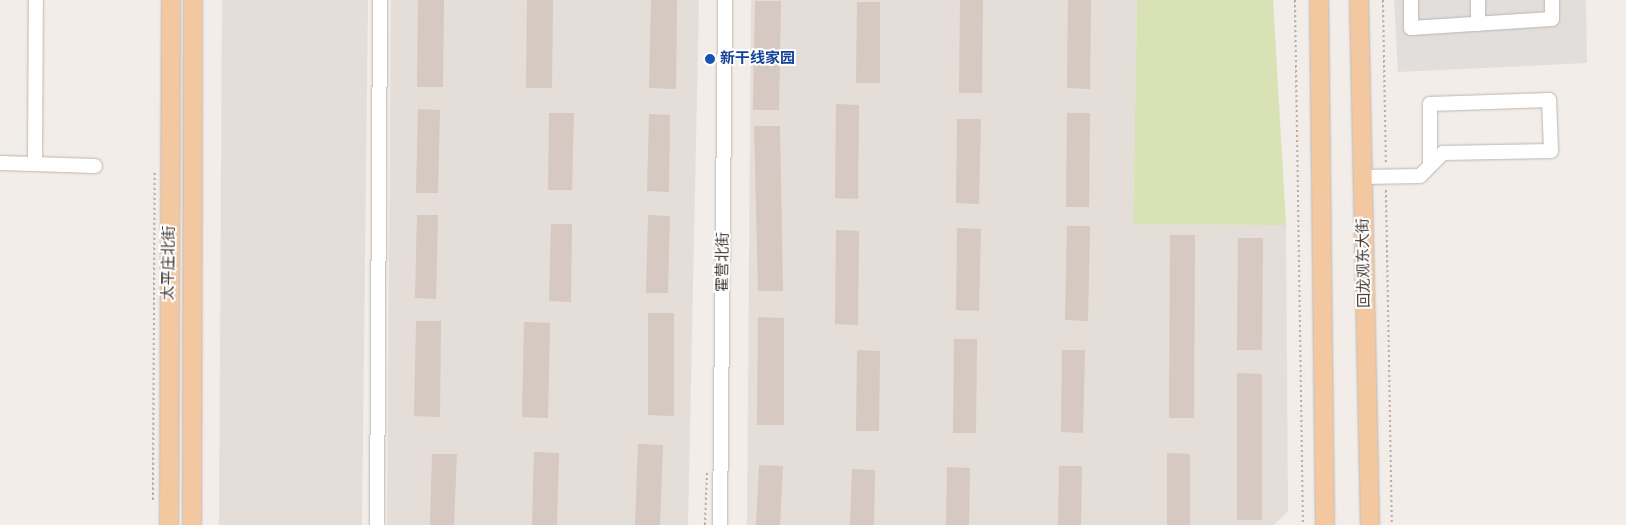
<!DOCTYPE html>
<html>
<head>
<meta charset="utf-8">
<style>
	body { margin:0 }
	#map { position:relative; width:1626px; height:525px; overflow:hidden; background:#f2ede8; font-family:"Work Sans","Noto Sans SC",sans-serif }
	div>[style] { position:absolute }
	.residential>* { inset:0; background:#e5ddd7 }
	.green>* { inset:0; background:#d8e2b5 }
	.parking>* { inset:0; background:#e1dedc }
	.building>* { inset:0; background:#d5c9c1 }
	.path>* { height:2px; margin-top:-1px; transform-origin:0; background:repeating-linear-gradient(90deg,#bdab9e 0 2.5px,transparent 0 5px) }
	.roads { filter:drop-shadow(0 0 1px #bfb5ae) drop-shadow(0 0 1px #bfb5ae) }
	.minor>* { height:14px; margin:-7px; padding:0 7px; transform-origin:7px; border-radius:7px; background:#fff }
	.major>* { height:18px; margin:-9px; padding:0 9px; transform-origin:9px; border-radius:9px; background:#f3c7a0 }
	.dots>* { width:14px; height:14px; translate:-50% -50%; box-sizing:border-box; border:2px solid #fff; border-radius:50% }
	span { translate:-50% -50%; white-space:nowrap; text-align:center; line-height:1.15; -webkit-text-stroke:4px #fff; paint-order:stroke }
	.transit-label { font-size:15px; color:#164399; font-weight:700 }
	.left { translate:0 -50%; text-align:left }
	.street-label { font-size:15px; color:#453c37 }
</style>
</head>
<body>
<div id="map">
	<div class="residential">
		<div style="clip-path:polygon(222px 0,368px 0,362px 525px,219px 525px)"></div>
		<div style="clip-path:polygon(391px 0,699px 0,688px 525px,387px 525px)"></div>
		<div style="clip-path:polygon(751px 0,1137px 0,1133px 223px,1286px 225px,1288px 511px,1274px 525px,747px 525px)"></div>
	</div>
	<div class="green">
		<div style="clip-path:polygon(1137px 0,1273px 0,1286px 225px,1133px 224px)"></div>
	</div>
	<div class="parking">
		<div style="clip-path:polygon(1394px 0,1586px 0,1587px 63px,1398px 72px)"></div>
	</div>
	<div class="building">
		<div style="clip-path:polygon(418px 0,444px 0,443px 87px,417px 87px)"></div>
		<div style="clip-path:polygon(527px 0,553px 0,552px 88px,526px 88px)"></div>
		<div style="clip-path:polygon(651px 0,677px 0,676px 89px,649px 88px)"></div>
		<div style="clip-path:polygon(960px 0,983px 0,982px 93px,959px 93px)"></div>
		<div style="clip-path:polygon(1068px 0,1091px 0,1090px 89px,1067px 88px)"></div>
		<div style="clip-path:polygon(755px 1px,781px 1px,779px 110px,753px 110px)"></div>
		<div style="clip-path:polygon(857px 2px,880px 2px,880px 83px,856px 83px)"></div>
		<div style="clip-path:polygon(836px 104px,859px 105px,858px 199px,835px 198px)"></div>
		<div style="clip-path:polygon(418px 109px,440px 110px,438px 193px,416px 193px)"></div>
		<div style="clip-path:polygon(549px 113px,574px 113px,572px 190px,548px 190px)"></div>
		<div style="clip-path:polygon(1067px 113px,1090px 113px,1089px 207px,1066px 207px)"></div>
		<div style="clip-path:polygon(649px 114px,670px 115px,669px 192px,647px 191px)"></div>
		<div style="clip-path:polygon(957px 119px,981px 119px,979px 204px,956px 203px)"></div>
		<div style="clip-path:polygon(754px 126px,780px 126px,783px 291px,758px 291px)"></div>
		<div style="clip-path:polygon(417px 215px,438px 215px,436px 299px,415px 298px)"></div>
		<div style="clip-path:polygon(648px 215px,670px 216px,668px 293px,646px 293px)"></div>
		<div style="clip-path:polygon(551px 224px,572px 224px,571px 302px,549px 301px)"></div>
		<div style="clip-path:polygon(1067px 226px,1090px 226px,1088px 321px,1065px 320px)"></div>
		<div style="clip-path:polygon(957px 228px,981px 229px,979px 311px,956px 310px)"></div>
		<div style="clip-path:polygon(836px 230px,859px 231px,858px 325px,835px 324px)"></div>
		<div style="clip-path:polygon(1170px 235px,1195px 235px,1194px 418px,1169px 418px)"></div>
		<div style="clip-path:polygon(1238px 238px,1263px 238px,1262px 350px,1237px 350px)"></div>
		<div style="clip-path:polygon(648px 313px,674px 313px,674px 416px,648px 415px)"></div>
		<div style="clip-path:polygon(758px 317px,784px 318px,784px 425px,757px 425px)"></div>
		<div style="clip-path:polygon(416px 321px,441px 321px,440px 417px,414px 416px)"></div>
		<div style="clip-path:polygon(524px 322px,550px 323px,548px 418px,522px 417px)"></div>
		<div style="clip-path:polygon(954px 339px,977px 339px,976px 433px,953px 433px)"></div>
		<div style="clip-path:polygon(857px 350px,880px 351px,879px 431px,856px 431px)"></div>
		<div style="clip-path:polygon(1062px 350px,1085px 350px,1083px 433px,1061px 432px)"></div>
		<div style="clip-path:polygon(1237px 373px,1262px 374px,1262px 520px,1237px 520px)"></div>
		<div style="clip-path:polygon(638px 444px,663px 445px,660px 525px,635px 525px)"></div>
		<div style="clip-path:polygon(534px 452px,559px 453px,557px 525px,532px 525px)"></div>
		<div style="clip-path:polygon(1167px 453px,1190px 454px,1190px 525px,1167px 525px)"></div>
		<div style="clip-path:polygon(432px 454px,457px 454px,454px 525px,430px 525px)"></div>
		<div style="clip-path:polygon(759px 465px,783px 466px,780px 525px,756px 525px)"></div>
		<div style="clip-path:polygon(1059px 466px,1082px 466px,1081px 525px,1058px 525px)"></div>
		<div style="clip-path:polygon(947px 467px,970px 468px,969px 525px,946px 525px)"></div>
		<div style="clip-path:polygon(852px 469px,875px 470px,874px 525px,850px 525px)"></div>
	</div>
	<div class="path">
		<div style="left:1295px;top:0;width:525px;rotate:89.13deg"></div>
		<div style="left:1383px;top:0;width:165px;rotate:89deg"></div>
		<div style="left:1386px;top:190px;width:335px;rotate:89deg"></div>
		<div style="left:153px;top:500px;width:328px;rotate:-89.7deg"></div>
		<div style="left:705px;top:525px;width:53px;rotate:-87.8deg"></div>
	</div>
	<div class="roads">
		<div class="minor">
			<div style="left:1411px;top:0;width:28px;rotate:90deg"></div>
			<div style="left:1411px;top:28px;width:141px;rotate:-3.7deg"></div>
			<div style="left:1552px;top:19px;width:19px;rotate:-90deg"></div>
			<div style="left:1478px;top:0;width:24px;rotate:90deg"></div>
			<div style="left:0;top:163px;width:95px;rotate:1.8deg"></div>
			<div style="left:35px;top:164px;width:164px;rotate:-89.7deg"></div>
			<div style="left:1363px;top:177px;width:57px;rotate:-1deg"></div>
			<div style="left:1420px;top:176px;width:33px;rotate:-45deg"></div>
			<div style="left:1443px;top:153px;width:108px;rotate:-1.1deg"></div>
			<div style="left:1551px;top:151px;width:51px;rotate:-92.2deg"></div>
			<div style="left:1549px;top:100px;width:119px;rotate:178.1deg"></div>
			<div style="left:1430px;top:104px;width:60px;rotate:90deg"></div>
			<div style="left:377px;top:525px;width:525px;rotate:-89.67deg"></div>
			<div style="left:720px;top:525px;width:525px;rotate:-89.45deg"></div>
		</div>
		<div class="major">
			<div style="left:1319px;top:0;width:525px;rotate:89.35deg"></div>
			<div style="left:1359px;top:0;width:525px;rotate:88.8deg"></div>
			<div style="left:169px;top:525px;width:525px;rotate:-89.78deg"></div>
			<div style="left:192px;top:525px;width:525px;rotate:-89.89deg"></div>
		</div>
	</div>
	<div class="dots">
		<div style="left:710px;top:59px;background:#1a4fb4"></div>
	</div>
	<div class="transit-label">
		<span class="left" style="left:720px;top:59px">新干线家园</span>
	</div>
	<div class="street-label">
		<span style="left:723px;top:262px;rotate:-89deg">霍营北街</span>
		<span style="left:169px;top:263px;rotate:-89deg">太平庄北街</span>
		<span style="left:1364px;top:263px;rotate:-91deg">回龙观东大街</span>
	</div>
</div>
</body>
</html>
